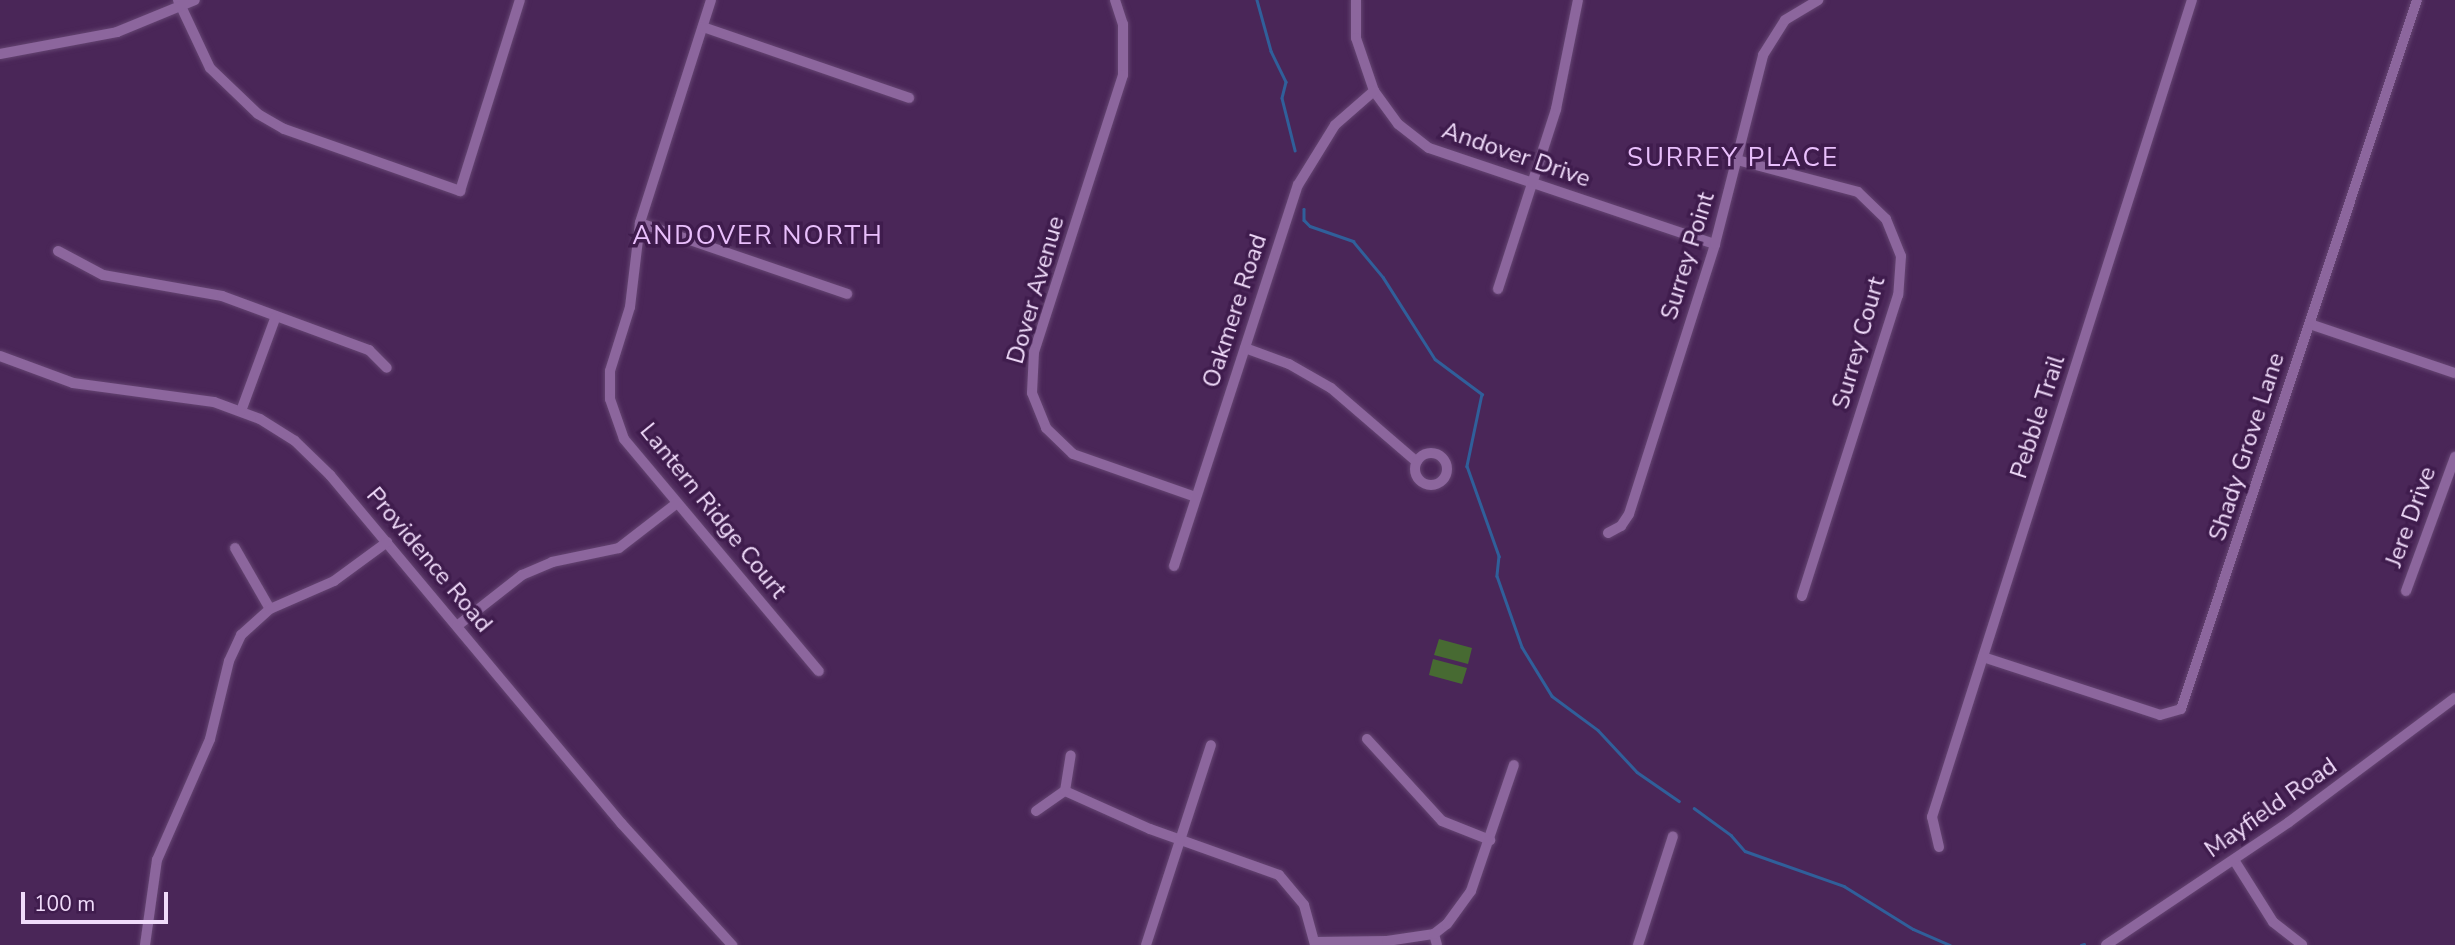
<!DOCTYPE html>
<html>
<head>
<meta charset="utf-8">
<style>
	body { margin:0 }
	#map { position:relative; width:2455px; height:945px; overflow:hidden; background:#4a2658; font-family:"Nunito Sans",sans-serif }
	div>[style] { position:absolute }
	.green>* { inset:0; background:#476a32 }
	.stream>* { height:2.5px; margin:-1.25px; padding:0 1.25px; transform-origin:1.25px; border-radius:1.25px; background:#305f9a }
	.roads { filter:drop-shadow(0 0 2px #654572) drop-shadow(0 0 2px #654572) }
	.minor>* { height:10px; margin:-5px; padding:0 5px; transform-origin:5px; border-radius:5px; background:#8c669d }
	.minor>.ring { margin:-5px; padding:0; box-sizing:content-box; background:none; border:10px solid #8c669d; border-radius:50% }
	span { translate:-50% -50%; white-space:nowrap; text-align:center; line-height:1.15; -webkit-text-stroke:7px #3f1c4d; paint-order:stroke }
	.street-label { font-size:24px; color:#f0dbfa }
	.neighbourhood-label { font-size:26px; color:#e9bffc; letter-spacing:2px }
	.scale { position:absolute; left:21px; top:892px; width:147px; height:32px; box-sizing:border-box; border:4px solid #f0dbfa; border-top:0; padding-left:9px; font-size:21px; line-height:24px; white-space:nowrap; color:#f0dbfa; -webkit-text-stroke:5px #3f1c4d; paint-order:stroke }
</style>
</head>
<body>
<div id="map">
	<div class="green">
		<div style="clip-path:polygon(1439px 639px,1472px 648px,1468px 664px,1434px 655px)"></div>
		<div style="clip-path:polygon(1433px 659px,1467px 668px,1462px 684px,1429px 675px)"></div>
	</div>
	<div class="stream">
		<div style="left:1257px;top:0;width:53px;rotate:74.6deg"></div>
		<div style="left:1271px;top:51px;width:34px;rotate:64deg"></div>
		<div style="left:1286px;top:82px;width:16px;rotate:104deg"></div>
		<div style="left:1282px;top:98px;width:54px;rotate:76deg"></div>
		<div style="left:1304px;top:209px;width:11px;rotate:90deg"></div>
		<div style="left:1304px;top:220px;width:8px;rotate:45deg"></div>
		<div style="left:1310px;top:226px;width:46px;rotate:19.2deg"></div>
		<div style="left:1353px;top:241px;width:47px;rotate:50.2deg"></div>
		<div style="left:1383px;top:277px;width:97px;rotate:57.6deg"></div>
		<div style="left:1435px;top:359px;width:59px;rotate:36.7deg"></div>
		<div style="left:1482px;top:394px;width:74px;rotate:101.8deg"></div>
		<div style="left:1467px;top:466px;width:96px;rotate:70.4deg"></div>
		<div style="left:1499px;top:556px;width:20px;rotate:96deg"></div>
		<div style="left:1497px;top:576px;width:75px;rotate:70.6deg"></div>
		<div style="left:1522px;top:647px;width:57px;rotate:58.5deg"></div>
		<div style="left:1552px;top:696px;width:57px;rotate:36.5deg"></div>
		<div style="left:1598px;top:730px;width:57px;rotate:47.1deg"></div>
		<div style="left:1637px;top:772px;width:51px;rotate:34.6deg"></div>
		<div style="left:1694px;top:808px;width:46px;rotate:36.1deg"></div>
		<div style="left:1731px;top:835px;width:21px;rotate:49deg"></div>
		<div style="left:1745px;top:851px;width:105px;rotate:19.5deg"></div>
		<div style="left:1844px;top:886px;width:81px;rotate:31.9deg"></div>
		<div style="left:1913px;top:929px;width:40px;rotate:23.4deg"></div>
		<div style="left:2081px;top:945px;width:3px;rotate:-18deg"></div>
	</div>
	<div class="roads">
		<div class="minor">
			<div style="left:178px;top:0;width:75px;rotate:64.8deg"></div>
			<div style="left:210px;top:68px;width:66px;rotate:43.8deg"></div>
			<div style="left:258px;top:114px;width:30px;rotate:30deg"></div>
			<div style="left:284px;top:129px;width:187px;rotate:19.4deg"></div>
			<div style="left:460px;top:191px;width:200px;rotate:-72.6deg"></div>
			<div style="left:711px;top:0;width:234px;rotate:107.7deg"></div>
			<div style="left:640px;top:223px;width:85px;rotate:96.8deg"></div>
			<div style="left:630px;top:307px;width:67px;rotate:107.4deg"></div>
			<div style="left:610px;top:371px;width:28px;rotate:90deg"></div>
			<div style="left:610px;top:399px;width:42px;rotate:70.7deg"></div>
			<div style="left:624px;top:439px;width:303px;rotate:50deg"></div>
			<div style="left:1115px;top:0;width:25px;rotate:72deg"></div>
			<div style="left:1123px;top:24px;width:51px;rotate:90deg"></div>
			<div style="left:1123px;top:75px;width:291px;rotate:107.8deg"></div>
			<div style="left:1034px;top:352px;width:41px;rotate:92.8deg"></div>
			<div style="left:1032px;top:393px;width:38px;rotate:68deg"></div>
			<div style="left:1046px;top:428px;width:37px;rotate:44deg"></div>
			<div style="left:1073px;top:454px;width:130px;rotate:19.3deg"></div>
			<div style="left:1356px;top:0;width:38px;rotate:90deg"></div>
			<div style="left:1356px;top:38px;width:56px;rotate:71.2deg"></div>
			<div style="left:1374px;top:91px;width:41px;rotate:54deg"></div>
			<div style="left:1398px;top:124px;width:39px;rotate:38deg"></div>
			<div style="left:1429px;top:148px;width:302px;rotate:18.6deg"></div>
			<div style="left:703px;top:27px;width:218px;rotate:19deg"></div>
			<div style="left:0;top:54px;width:119px;rotate:-10.6deg"></div>
			<div style="left:117px;top:32px;width:84px;rotate:-22.3deg"></div>
			<div style="left:1737px;top:160px;width:125px;rotate:14.8deg"></div>
			<div style="left:1858px;top:192px;width:39px;rotate:44deg"></div>
			<div style="left:1886px;top:219px;width:40px;rotate:68deg"></div>
			<div style="left:1901px;top:256px;width:39px;rotate:94deg"></div>
			<div style="left:1898px;top:295px;width:316px;rotate:107.7deg"></div>
			<div style="left:640px;top:223px;width:219px;rotate:18.9deg"></div>
			<div style="left:58px;top:251px;width:51px;rotate:28.1deg"></div>
			<div style="left:103px;top:275px;width:121px;rotate:10deg"></div>
			<div style="left:222px;top:296px;width:157px;rotate:20.2deg"></div>
			<div style="left:369px;top:350px;width:25px;rotate:45deg"></div>
			<div style="left:1498px;top:289px;width:189px;rotate:-72.1deg"></div>
			<div style="left:1556px;top:109px;width:111px;rotate:-78.6deg"></div>
			<div style="left:2310px;top:324px;width:153px;rotate:18.7deg"></div>
			<div style="left:1245px;top:348px;width:47px;rotate:20deg"></div>
			<div style="left:1289px;top:364px;width:48px;rotate:29.7deg"></div>
			<div style="left:1331px;top:388px;width:113px;rotate:40.7deg"></div>
			<div style="left:0;top:356px;width:78px;rotate:20.3deg"></div>
			<div style="left:73px;top:383px;width:142px;rotate:7.7deg"></div>
			<div style="left:214px;top:402px;width:49px;rotate:20.3deg"></div>
			<div style="left:260px;top:419px;width:41px;rotate:32.2deg"></div>
			<div style="left:295px;top:441px;width:49px;rotate:44.2deg"></div>
			<div style="left:330px;top:475px;width:455px;rotate:50.1deg"></div>
			<div style="left:622px;top:824px;width:164px;rotate:47.7deg"></div>
			<div style="left:241px;top:411px;width:101px;rotate:-69.8deg"></div>
			<div class="ring" style="left:1415px;top:453px;width:22px;height:22px"></div>
			<div style="left:1608px;top:533px;width:15px;rotate:-28deg"></div>
			<div style="left:1621px;top:526px;width:14px;rotate:-56deg"></div>
			<div style="left:1629px;top:514px;width:283px;rotate:-72.3deg"></div>
			<div style="left:1715px;top:244px;width:195px;rotate:-75.7deg"></div>
			<div style="left:1763px;top:55px;width:41px;rotate:-57.8deg"></div>
			<div style="left:1785px;top:20px;width:39px;rotate:-31deg"></div>
			<div style="left:235px;top:548px;width:70px;rotate:60.2deg"></div>
			<div style="left:1174px;top:566px;width:401px;rotate:-72deg"></div>
			<div style="left:1298px;top:185px;width:70px;rotate:-58.3deg"></div>
			<div style="left:1335px;top:125px;width:52px;rotate:-41.1deg"></div>
			<div style="left:2406px;top:591px;width:143px;rotate:-69.9deg"></div>
			<div style="left:457px;top:626px;width:83px;rotate:-38.1deg"></div>
			<div style="left:522px;top:575px;width:33px;rotate:-23deg"></div>
			<div style="left:552px;top:562px;width:68px;rotate:-11.8deg"></div>
			<div style="left:619px;top:548px;width:73px;rotate:-37.8deg"></div>
			<div style="left:1983px;top:657px;width:186px;rotate:18.1deg"></div>
			<div style="left:2160px;top:715px;width:22px;rotate:-16deg"></div>
			<div style="left:2181px;top:709px;width:747px;rotate:-71.59deg"></div>
			<div style="left:1367px;top:739px;width:111px;rotate:47.6deg"></div>
			<div style="left:1442px;top:821px;width:52px;rotate:21.6deg"></div>
			<div style="left:1065px;top:791px;width:93px;rotate:24.1deg"></div>
			<div style="left:1150px;top:829px;width:137px;rotate:19.6deg"></div>
			<div style="left:1279px;top:875px;width:39px;rotate:50deg"></div>
			<div style="left:1304px;top:905px;width:41px;rotate:74.6deg"></div>
			<div style="left:1036px;top:811px;width:35px;rotate:-35deg"></div>
			<div style="left:1065px;top:791px;width:36px;rotate:-81deg"></div>
			<div style="left:1939px;top:847px;width:31px;rotate:-103deg"></div>
			<div style="left:1932px;top:817px;width:857px;rotate:-72.35deg"></div>
			<div style="left:2234px;top:860px;width:73px;rotate:57.8deg"></div>
			<div style="left:2273px;top:922px;width:37px;rotate:38deg"></div>
			<div style="left:1434px;top:934px;width:11px;rotate:75deg"></div>
			<div style="left:1315px;top:942px;width:72px;rotate:-0.8deg"></div>
			<div style="left:1387px;top:941px;width:48px;rotate:-8.5deg"></div>
			<div style="left:1434px;top:934px;width:16px;rotate:-38deg"></div>
			<div style="left:1447px;top:924px;width:41px;rotate:-54deg"></div>
			<div style="left:1471px;top:891px;width:133px;rotate:-71.2deg"></div>
			<div style="left:145px;top:945px;width:86px;rotate:-82deg"></div>
			<div style="left:157px;top:860px;width:132px;rotate:-66.3deg"></div>
			<div style="left:210px;top:739px;width:80px;rotate:-76.3deg"></div>
			<div style="left:229px;top:661px;width:29px;rotate:-65deg"></div>
			<div style="left:241px;top:635px;width:39px;rotate:-42deg"></div>
			<div style="left:270px;top:609px;width:70px;rotate:-23.6deg"></div>
			<div style="left:334px;top:581px;width:66px;rotate:-36.3deg"></div>
			<div style="left:1146px;top:945px;width:210px;rotate:-72deg"></div>
			<div style="left:1638px;top:945px;width:114px;rotate:-72.2deg"></div>
			<div style="left:2106px;top:945px;width:220px;rotate:-33.9deg"></div>
			<div style="left:2289px;top:822px;width:207px;rotate:-36.8deg"></div>
		</div>
	</div>
	<div class="street-label">
		<span style="left:1516px;top:155px;rotate:19deg">Andover Drive</span>
		<span style="left:1688px;top:256px;rotate:-73deg">Surrey Point</span>
		<span style="left:1036px;top:290px;rotate:-74deg">Dover Avenue</span>
		<span style="left:1235px;top:311px;rotate:-72deg">Oakmere Road</span>
		<span style="left:1859px;top:343px;rotate:-74deg">Surrey Court</span>
		<span style="left:2038px;top:417px;rotate:-72deg">Pebble Trail</span>
		<span style="left:2247px;top:447px;rotate:-72deg">Shady Grove Lane</span>
		<span style="left:713px;top:511px;rotate:51deg">Lantern Ridge Court</span>
		<span style="left:2411px;top:517px;rotate:-70deg">Jere Drive</span>
		<span style="left:429px;top:560px;rotate:50deg">Providence Road</span>
		<span style="left:2271px;top:808px;rotate:-35deg">Mayfield Road</span>
	</div>
	<div class="neighbourhood-label">
		<span style="left:1733px;top:158px">SURREY PLACE</span>
		<span style="left:758px;top:236px">ANDOVER NORTH</span>
	</div>
	<div class="scale">100 m</div>
</div>
</body>
</html>
